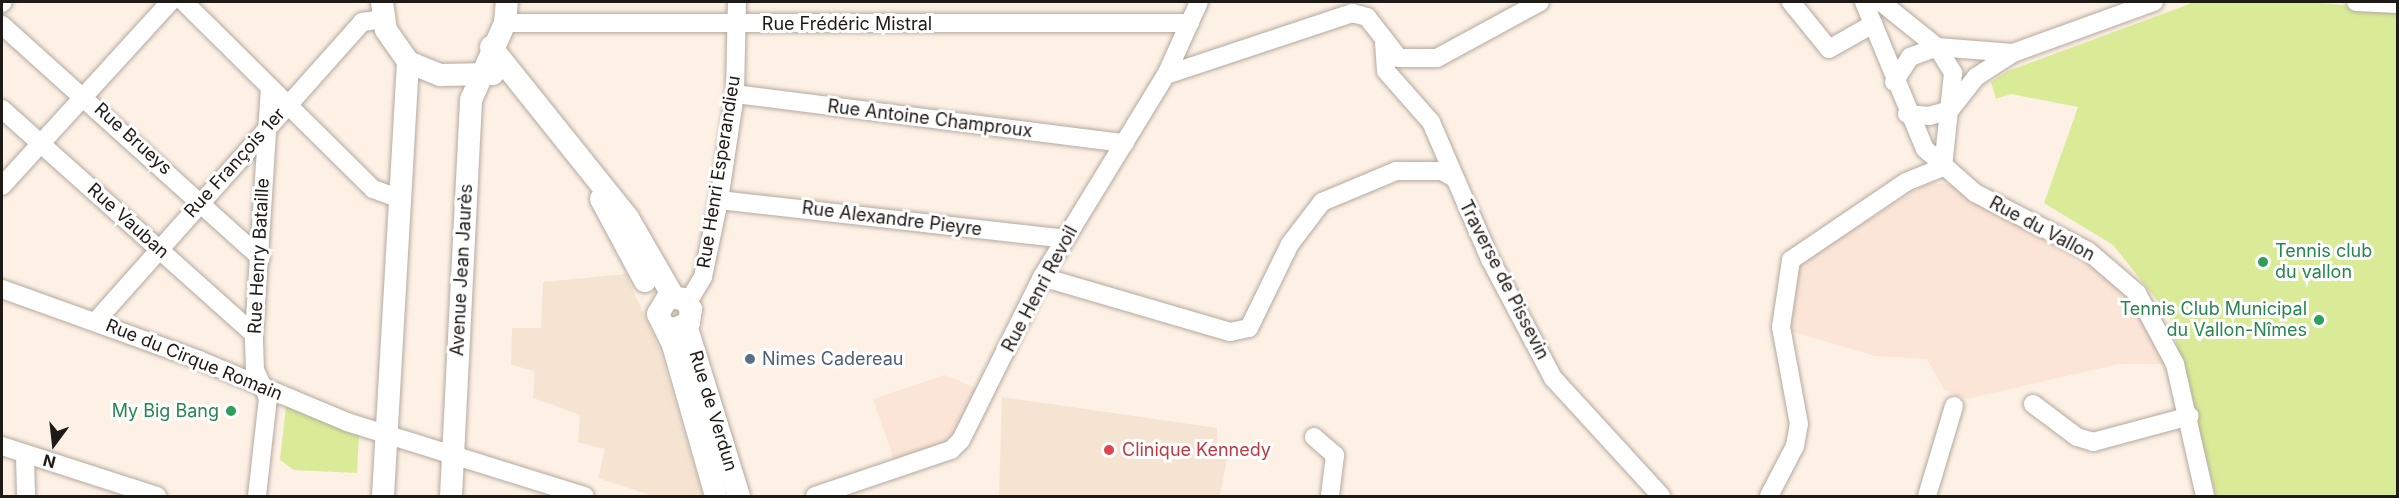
<!DOCTYPE html>
<html>
<head>
<meta charset="utf-8">
<style>
	body { margin:0 }
	#map { position:relative; width:2399px; height:498px; overflow:hidden; background:#fdf1e5; font-family:Inter,sans-serif }
	div>[style] { position:absolute }
	.built>* { inset:0; background:#f6e4d2 }
	.education>* { inset:0; background:#fbe5d7 }
	.green>* { inset:0; background:#d9eb96 }
	.roads { filter:drop-shadow(0 0 2px #b4a99e) drop-shadow(0 0 2px #b4a99e) }
	.minor>* { height:18px; margin:-9px; padding:0 9px; transform-origin:9px; border-radius:9px; background:#fff }
	.major>* { height:22px; margin:-11px; padding:0 11px; transform-origin:11px; border-radius:11px; background:#fff }
	.dots>* { width:16px; height:16px; translate:-50% -50%; box-sizing:border-box; border:3px solid #fff; border-radius:50% }
	span { translate:-50% -50%; white-space:nowrap; text-align:center; line-height:1.15; -webkit-text-stroke:6px #fff; paint-order:stroke }
	.street-label { font-size:18px; color:#1e1a16 }
	.leisure-label { font-size:18px; color:#27864d }
	.left { translate:0 -50%; text-align:left }
	.right { translate:-100% -50%; text-align:right }
	.service-label { font-size:18px; color:#4e5e75 }
	.health-label { font-size:18px; color:#be3a42 }
	.frame { position:absolute; inset:0; border:3px solid #1e1a16; pointer-events:none }
	.north { position:absolute; left:24px; top:414px; width:60px; height:60px; -webkit-text-stroke:4px #fff; paint-order:stroke; rotate:195deg; font-size:16px; font-weight:700; line-height:24px; text-align:center; color:#1e1a16 }
	.north::after { content:''; display:block; margin:auto; width:21px; height:27px; background:#1e1a16; clip-path:polygon(50% 0,100% 100%,50% 72%,0 100%) }
</style>
</head>
<body>
<div id="map">
	<div class="built">
		<div style="clip-path:polygon(626px 274px,659px 348px,703px 496px,653px 496px,598px 478px,605px 449px,578px 442px,580px 415px,533px 398px,535px 371px,511px 365px,512px 328px,541px 328px,543px 282px)"></div>
		<div style="clip-path:polygon(1002px 397px,1217px 428px,1217px 453px,1228px 454px,1220px 496px,999px 496px)"></div>
	</div>
	<div class="education">
		<div style="clip-path:polygon(1927px 183px,1948px 184px,2084px 256px,2136px 303px,2165px 364px,2119px 364px,1967px 399px,1944px 390px,1927px 359px,1875px 356px,1790px 331px,1790px 296px,1800px 264px)"></div>
		<div style="clip-path:polygon(945px 375px,976px 388px,953px 441px,894px 460px,873px 399px)"></div>
	</div>
	<div class="green">
		<div style="clip-path:polygon(2195px 2px,2313px 2px,2392px 10px,2398px 17px,2397px 496px,2216px 496px,2169px 315px,2113px 245px,2044px 203px,2078px 107px,2011px 94px,1996px 99px,1991px 82px,2008px 71px)"></div>
		<div style="clip-path:polygon(286px 406px,359px 435px,357px 473px,294px 470px,280px 460px)"></div>
	</div>
	<div class="roads">
		<div class="minor">
			<div style="left:184px;top:2px;width:266px;rotate:44.7deg"></div>
			<div style="left:373px;top:189px;width:30px;rotate:20deg"></div>
			<div style="left:1791px;top:2px;width:60px;rotate:51deg"></div>
			<div style="left:1829px;top:49px;width:51px;rotate:-29.6deg"></div>
			<div style="left:1864px;top:2px;width:159px;rotate:67.5deg"></div>
			<div style="left:1925px;top:149px;width:67px;rotate:41.3deg"></div>
			<div style="left:1975px;top:193px;width:127px;rotate:27.2deg"></div>
			<div style="left:2088px;top:251px;width:65px;rotate:40.6deg"></div>
			<div style="left:2137px;top:293px;width:81px;rotate:61.8deg"></div>
			<div style="left:2175px;top:364px;width:135px;rotate:77.2deg"></div>
			<div style="left:1881px;top:2px;width:72px;rotate:38.8deg"></div>
			<div style="left:1937px;top:47px;width:31px;rotate:58deg"></div>
			<div style="left:1953px;top:73px;width:95px;rotate:96.1deg"></div>
			<div style="left:2356px;top:2px;width:42px;rotate:2.7deg"></div>
			<div style="left:2px;top:3px;width:1px;rotate:-45deg"></div>
			<div style="left:505px;top:23px;width:685px"></div>
			<div style="left:2px;top:25px;width:348px;rotate:42deg"></div>
			<div style="left:1384px;top:42px;width:29px;rotate:86deg"></div>
			<div style="left:1386px;top:71px;width:68px;rotate:48.6deg"></div>
			<div style="left:1431px;top:122px;width:149px;rotate:66.7deg"></div>
			<div style="left:1490px;top:259px;width:135px;rotate:62.1deg"></div>
			<div style="left:1553px;top:378px;width:160px;rotate:47.5deg"></div>
			<div style="left:1166px;top:75px;width:196px;rotate:-18.4deg"></div>
			<div style="left:1352px;top:13px;width:16px;rotate:15deg"></div>
			<div style="left:1367px;top:17px;width:52px;rotate:52deg"></div>
			<div style="left:1399px;top:58px;width:38px"></div>
			<div style="left:1437px;top:58px;width:117px;rotate:-28.5deg"></div>
			<div style="left:1894px;top:82px;width:30px;rotate:-57deg"></div>
			<div style="left:1910px;top:57px;width:29px;rotate:-20deg"></div>
			<div style="left:1937px;top:47px;width:76px;rotate:4.5deg"></div>
			<div style="left:735px;top:94px;width:393px;rotate:7.2deg"></div>
			<div style="left:2px;top:109px;width:338px;rotate:41.8deg"></div>
			<div style="left:1907px;top:114px;width:22px;rotate:5deg"></div>
			<div style="left:1929px;top:116px;width:22px;rotate:-16deg"></div>
			<div style="left:1950px;top:110px;width:42px;rotate:-51.8deg"></div>
			<div style="left:1976px;top:77px;width:44px;rotate:-33deg"></div>
			<div style="left:2013px;top:53px;width:150px;rotate:-19.9deg"></div>
			<div style="left:2px;top:186px;width:249px;rotate:-47.6deg"></div>
			<div style="left:719px;top:200px;width:348px;rotate:6.4deg"></div>
			<div style="left:1042px;top:277px;width:196px;rotate:16.3deg"></div>
			<div style="left:1230px;top:332px;width:19px;rotate:-12deg"></div>
			<div style="left:1249px;top:328px;width:93px;rotate:-64deg"></div>
			<div style="left:1290px;top:244px;width:53px;rotate:-52.7deg"></div>
			<div style="left:1322px;top:202px;width:80px;rotate:-22.7deg"></div>
			<div style="left:1396px;top:171px;width:46px"></div>
			<div style="left:1442px;top:171px;width:14px;rotate:30deg"></div>
			<div style="left:2px;top:289px;width:209px;rotate:19.8deg"></div>
			<div style="left:199px;top:360px;width:160px;rotate:22.7deg"></div>
			<div style="left:347px;top:422px;width:249px;rotate:17.3deg"></div>
			<div style="left:688px;top:302px;width:29px;rotate:-59deg"></div>
			<div style="left:703px;top:277px;width:79px;rotate:-78.3deg"></div>
			<div style="left:719px;top:200px;width:107px;rotate:-81.4deg"></div>
			<div style="left:735px;top:94px;width:92px;rotate:-88.8deg"></div>
			<div style="left:96px;top:321px;width:400px;rotate:-48.3deg"></div>
			<div style="left:362px;top:22px;width:21px;rotate:-8deg"></div>
			<div style="left:2033px;top:404px;width:55px;rotate:36.9deg"></div>
			<div style="left:2077px;top:437px;width:17px;rotate:17deg"></div>
			<div style="left:2093px;top:442px;width:100px;rotate:-15deg"></div>
			<div style="left:1314px;top:437px;width:28px;rotate:41deg"></div>
			<div style="left:1335px;top:455px;width:41px;rotate:97deg"></div>
			<div style="left:2px;top:446px;width:163px;rotate:17.9deg"></div>
			<div style="left:25px;top:455px;width:41px;rotate:88.6deg"></div>
			<div style="left:257px;top:496px;width:99px;rotate:-83.6deg"></div>
			<div style="left:268px;top:398px;width:31px;rotate:-115deg"></div>
			<div style="left:255px;top:370px;width:36px;rotate:-92deg"></div>
			<div style="left:254px;top:334px;width:247px;rotate:-86.3deg"></div>
			<div style="left:815px;top:496px;width:144px;rotate:-18.7deg"></div>
			<div style="left:951px;top:450px;width:14px;rotate:-45deg"></div>
			<div style="left:961px;top:440px;width:182px;rotate:-63.6deg"></div>
			<div style="left:1042px;top:277px;width:237px;rotate:-58.5deg"></div>
			<div style="left:1166px;top:75px;width:80px;rotate:-65.7deg"></div>
			<div style="left:1769px;top:496px;width:56px;rotate:-62.5deg"></div>
			<div style="left:1795px;top:446px;width:22px;rotate:-80deg"></div>
			<div style="left:1799px;top:424px;width:99px;rotate:-100.5deg"></div>
			<div style="left:1781px;top:327px;width:68px;rotate:-81.5deg"></div>
			<div style="left:1791px;top:260px;width:139px;rotate:-34.1deg"></div>
			<div style="left:1906px;top:182px;width:40px;rotate:-22deg"></div>
			<div style="left:1927px;top:496px;width:94px;rotate:-73.3deg"></div>
		</div>
		<div class="major">
			<div style="left:382px;top:2px;width:28px;rotate:82deg"></div>
			<div style="left:386px;top:30px;width:39px;rotate:55deg"></div>
			<div style="left:408px;top:62px;width:35px;rotate:22deg"></div>
			<div style="left:440px;top:75px;width:53px;rotate:-1.1deg"></div>
			<div style="left:491px;top:47px;width:219px;rotate:51.3deg"></div>
			<div style="left:628px;top:218px;width:90px;rotate:60deg"></div>
			<div style="left:601px;top:199px;width:93px;rotate:61.8deg"></div>
			<div style="left:686px;top:325px;width:179px;rotate:72.8deg"></div>
			<div style="left:666px;top:327px;width:10px;rotate:11deg"></div>
			<div style="left:676px;top:329px;width:15px;rotate:-28deg"></div>
			<div style="left:689px;top:322px;width:13px;rotate:-81deg"></div>
			<div style="left:691px;top:309px;width:12px;rotate:-125deg"></div>
			<div style="left:684px;top:299px;width:16px;rotate:-173deg"></div>
			<div style="left:668px;top:297px;width:20px;rotate:120deg"></div>
			<div style="left:658px;top:314px;width:34px;rotate:64deg"></div>
			<div style="left:673px;top:345px;width:157px;rotate:74.1deg"></div>
			<div style="left:383px;top:496px;width:435px;rotate:-86.7deg"></div>
			<div style="left:451px;top:496px;width:397px;rotate:-87.1deg"></div>
			<div style="left:471px;top:100px;width:84px;rotate:-66.2deg"></div>
			<div style="left:505px;top:23px;width:21px;rotate:-85deg"></div>
		</div>
	</div>
	<div class="dots">
		<div style="left:2263px;top:262px;background:#2e9e5b"></div>
		<div style="left:2319px;top:320px;background:#2e9e5b"></div>
		<div style="left:750px;top:359px;background:#5c6f8a"></div>
		<div style="left:231px;top:411px;background:#2e9e5b"></div>
		<div style="left:1109px;top:450px;background:#e0444e"></div>
	</div>
	<div class="street-label">
		<span style="left:847px;top:24px">Rue Frédéric Mistral</span>
		<span style="left:930px;top:119px;rotate:7deg">Rue Antoine Champroux</span>
		<span style="left:133px;top:139px;rotate:42deg">Rue Brueys</span>
		<span style="left:235px;top:163px;rotate:-48deg">Rue François 1er</span>
		<span style="left:719px;top:172px;rotate:-81deg">Rue Henri Esperandieu</span>
		<span style="left:892px;top:219px;rotate:7deg">Rue Alexandre Pieyre</span>
		<span style="left:128px;top:221px;rotate:42deg">Rue Vauban</span>
		<span style="left:2042px;top:229px;rotate:28deg">Rue du Vallon</span>
		<span style="left:259px;top:256px;rotate:-87deg">Rue Henry Bataille</span>
		<span style="left:462px;top:270px;rotate:-87deg">Avenue Jean Jaurès</span>
		<span style="left:1504px;top:280px;rotate:63deg">Traverse de Pissevin</span>
		<span style="left:1040px;top:289px;rotate:-62deg">Rue Henri Revoil</span>
		<span style="left:194px;top:360px;rotate:22deg">Rue du Cirque Romain</span>
		<span style="left:713px;top:411px;rotate:73deg">Rue de Verdun</span>
	</div>
	<div class="leisure-label">
		<span class="left" style="left:2275px;top:262px">Tennis club<br>du vallon</span>
		<span class="right" style="left:2307px;top:320px">Tennis Club Municipal<br>du Vallon-Nîmes</span>
		<span class="right" style="left:219px;top:411px">My Big Bang</span>
	</div>
	<div class="service-label">
		<span class="left" style="left:762px;top:359px">Nimes Cadereau</span>
	</div>
	<div class="health-label">
		<span class="left" style="left:1122px;top:450px">Clinique Kennedy</span>
	</div>
	<div class="frame"></div>
	<div class="north">N</div>
</div>
</body>
</html>
